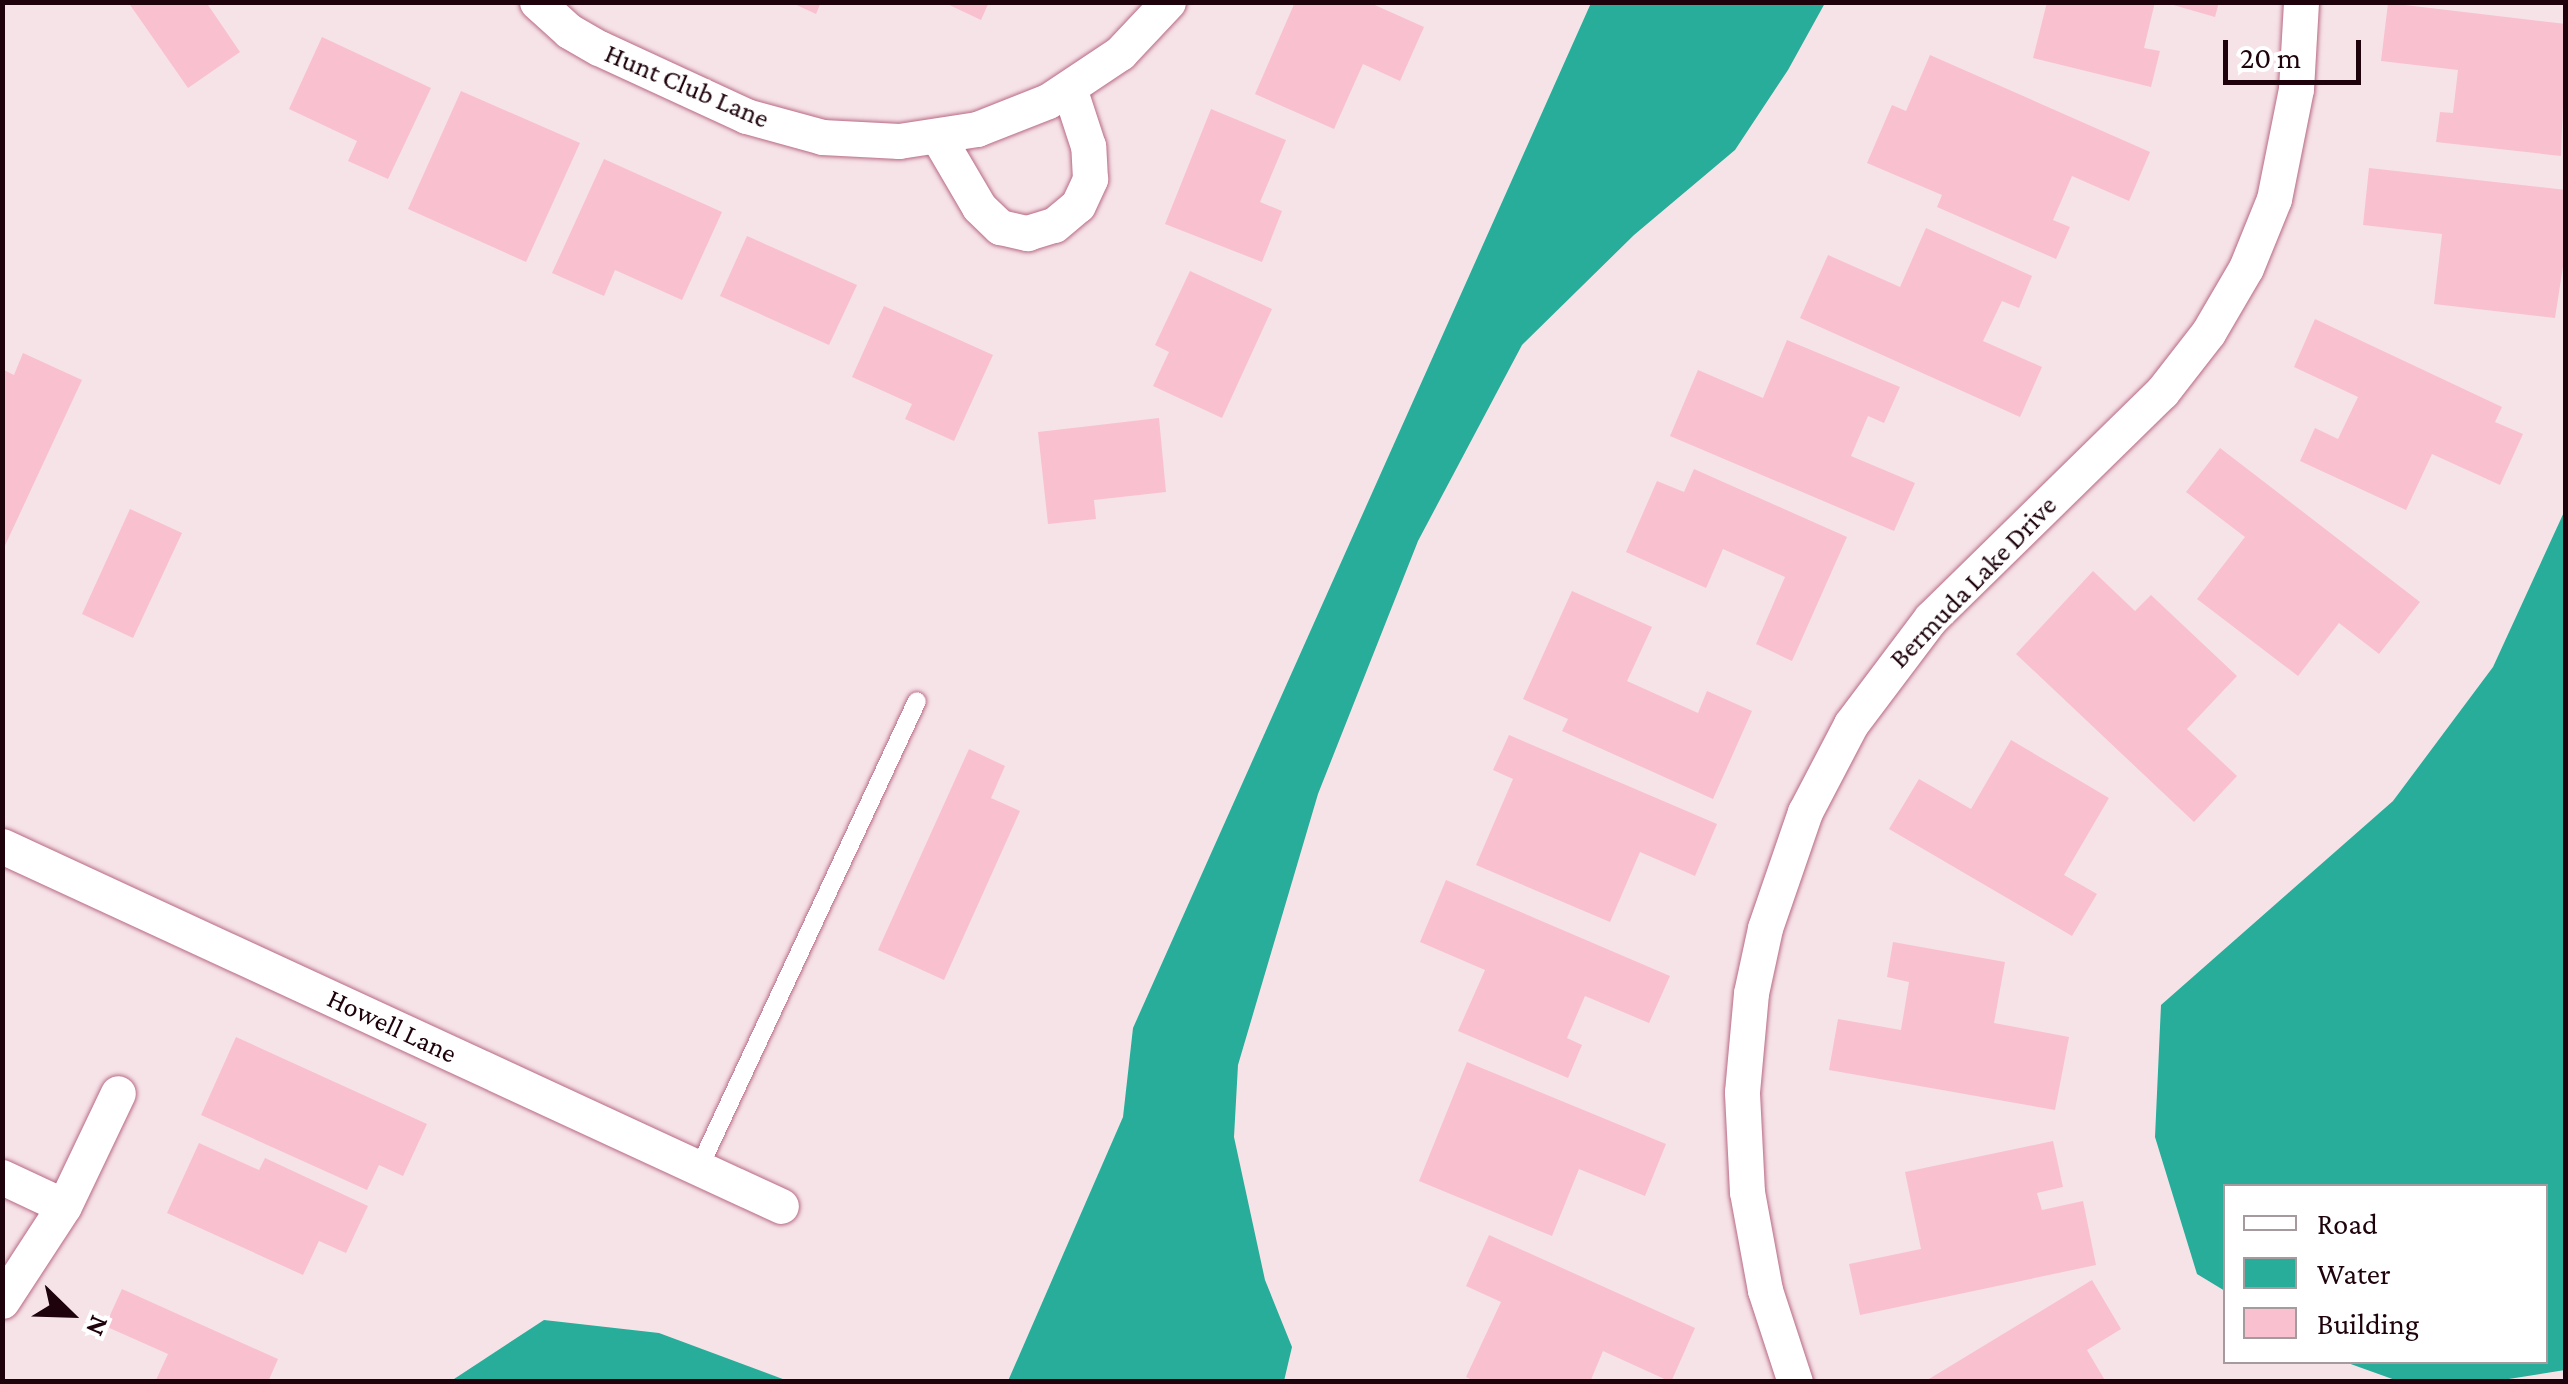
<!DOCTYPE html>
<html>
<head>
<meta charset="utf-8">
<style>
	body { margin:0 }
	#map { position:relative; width:2568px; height:1384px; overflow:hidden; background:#f6e3e8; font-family:"Crimson Pro",serif }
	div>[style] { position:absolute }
	.water>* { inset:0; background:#27ad99 }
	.building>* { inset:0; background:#f9c0d0 }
	.roads { filter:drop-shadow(0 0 2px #b86983) drop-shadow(0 0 2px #b86983) }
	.service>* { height:18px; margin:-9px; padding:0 9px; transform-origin:9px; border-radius:9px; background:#fff }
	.minor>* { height:35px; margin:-17.5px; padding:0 17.5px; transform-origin:17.5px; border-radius:17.5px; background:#fff }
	span { translate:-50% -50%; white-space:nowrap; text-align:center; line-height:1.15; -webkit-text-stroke:8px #fff; paint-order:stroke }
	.street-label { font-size:28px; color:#1e030d }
	.frame { position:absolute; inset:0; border:5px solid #1e030d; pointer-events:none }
	.legend { position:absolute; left:2223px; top:1184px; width:325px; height:180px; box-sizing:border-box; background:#fff; border:2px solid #a59a9e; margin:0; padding:12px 18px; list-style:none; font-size:30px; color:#1e030d }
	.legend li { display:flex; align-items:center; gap:20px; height:50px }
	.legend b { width:50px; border:2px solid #a59a9e }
	.north { position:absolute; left:20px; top:1264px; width:100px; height:100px; -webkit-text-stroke:8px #fff; paint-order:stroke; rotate:113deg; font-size:28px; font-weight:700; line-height:40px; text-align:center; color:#1e030d }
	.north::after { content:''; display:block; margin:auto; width:35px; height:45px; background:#1e030d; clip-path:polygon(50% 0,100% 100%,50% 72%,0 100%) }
	.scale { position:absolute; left:2223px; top:40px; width:138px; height:45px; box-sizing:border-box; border:5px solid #1e030d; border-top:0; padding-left:12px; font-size:30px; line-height:35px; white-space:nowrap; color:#1e030d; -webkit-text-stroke:8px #fff; paint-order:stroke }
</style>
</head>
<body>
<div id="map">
	<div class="water">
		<div style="clip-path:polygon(1591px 3px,1825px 3px,1788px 70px,1735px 150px,1634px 235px,1522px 345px,1418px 541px,1318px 794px,1238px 1065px,1234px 1137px,1265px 1280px,1292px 1347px,1284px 1381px,1008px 1381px,1123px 1117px,1133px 1028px)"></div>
		<div style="clip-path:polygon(2565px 510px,2565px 1370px,2496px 1381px,2398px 1381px,2345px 1362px,2546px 1362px,2546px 1186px,2226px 1186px,2225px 1291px,2197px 1274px,2155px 1137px,2161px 1005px,2393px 801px,2493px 667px)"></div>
		<div style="clip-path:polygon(544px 1320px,659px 1333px,788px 1381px,451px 1381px)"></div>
	</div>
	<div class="building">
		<div style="clip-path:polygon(128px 2px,206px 2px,240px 52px,188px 88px)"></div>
		<div style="clip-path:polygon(790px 2px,821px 2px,816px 14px)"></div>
		<div style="clip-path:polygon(943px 2px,989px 2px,981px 20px)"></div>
		<div style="clip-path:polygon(1295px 2px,1368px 2px,1424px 27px,1400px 81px,1363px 64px,1334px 129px,1255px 94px)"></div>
		<div style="clip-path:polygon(2047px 2px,2155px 2px,2144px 48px,2160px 51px,2151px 87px,2033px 58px)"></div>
		<div style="clip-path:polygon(2163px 2px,2219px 2px,2215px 17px)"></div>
		<div style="clip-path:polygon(2388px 3px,2566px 24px,2561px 156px,2436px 142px,2440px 112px,2453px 113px,2458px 70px,2381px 61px)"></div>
		<div style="clip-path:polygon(322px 37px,431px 88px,388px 179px,348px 161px,357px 141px,289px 109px)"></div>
		<div style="clip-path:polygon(1930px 55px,2150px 152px,2129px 201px,2072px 176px,2053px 220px,2070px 227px,2056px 259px,1937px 207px,1942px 195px,1867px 163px,1892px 105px,1906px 111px)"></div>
		<div style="clip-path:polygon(461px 91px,580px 143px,526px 262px,408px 209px)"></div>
		<div style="clip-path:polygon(1211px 109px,1286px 140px,1260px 202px,1282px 211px,1262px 262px,1165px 224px)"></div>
		<div style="clip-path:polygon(604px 159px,722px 212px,682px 300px,615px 270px,604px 296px,552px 273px)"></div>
		<div style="clip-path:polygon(2369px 168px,2566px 190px,2566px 247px,2555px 318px,2434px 304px,2442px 234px,2363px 225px)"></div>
		<div style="clip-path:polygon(1926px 228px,2032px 276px,2019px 308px,2002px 301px,1983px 341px,2042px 367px,2020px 417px,1800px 318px,1828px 255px,1900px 287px)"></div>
		<div style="clip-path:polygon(747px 236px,857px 285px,829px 345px,720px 296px)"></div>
		<div style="clip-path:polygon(1190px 271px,1272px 309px,1222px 418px,1153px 386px,1169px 352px,1155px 345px)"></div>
		<div style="clip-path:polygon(884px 306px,993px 355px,954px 441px,905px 419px,912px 404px,852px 377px)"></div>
		<div style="clip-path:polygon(2315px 319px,2502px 407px,2495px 422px,2523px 434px,2500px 485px,2432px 454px,2406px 510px,2300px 461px,2315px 428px,2338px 439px,2358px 397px,2294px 367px)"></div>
		<div style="clip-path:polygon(1787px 340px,1900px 387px,1884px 423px,1868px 416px,1851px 456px,1915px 483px,1894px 531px,1670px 436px,1698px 370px,1763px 398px)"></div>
		<div style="clip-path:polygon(23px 353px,82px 380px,2px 552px,2px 369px,14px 375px)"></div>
		<div style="clip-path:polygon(1159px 418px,1166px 492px,1094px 500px,1096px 519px,1048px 524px,1038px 432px)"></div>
		<div style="clip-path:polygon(2220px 448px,2420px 602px,2379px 654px,2339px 623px,2298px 676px,2197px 599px,2245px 537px,2186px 492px)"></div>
		<div style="clip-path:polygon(1694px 469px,1847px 537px,1792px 661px,1756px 644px,1785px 577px,1723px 549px,1706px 588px,1626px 552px,1657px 481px,1684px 492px)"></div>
		<div style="clip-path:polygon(130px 509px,182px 533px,133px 638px,82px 614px)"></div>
		<div style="clip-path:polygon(2093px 571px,2135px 611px,2151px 595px,2237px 676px,2187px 729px,2237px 776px,2194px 822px,2016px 654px)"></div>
		<div style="clip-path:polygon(1572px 591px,1652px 627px,1627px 681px,1698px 713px,1707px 691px,1752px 711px,1713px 799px,1562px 731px,1568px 719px,1523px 699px)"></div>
		<div style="clip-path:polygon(1509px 735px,1717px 824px,1695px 876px,1640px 852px,1610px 922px,1476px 865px,1513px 779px,1493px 770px)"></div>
		<div style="clip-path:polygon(2011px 740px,2109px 798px,2064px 875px,2097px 894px,2072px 936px,1889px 829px,1919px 779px,1971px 809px)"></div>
		<div style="clip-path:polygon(969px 749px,1005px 766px,991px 798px,1020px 811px,944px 980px,878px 950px)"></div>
		<div style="clip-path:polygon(1446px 880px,1670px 976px,1649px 1023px,1585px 996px,1567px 1038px,1582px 1045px,1568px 1078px,1458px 1031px,1485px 970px,1420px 942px)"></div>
		<div style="clip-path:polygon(1893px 942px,2005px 962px,1994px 1023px,2069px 1037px,2055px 1110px,1829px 1070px,1838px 1019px,1901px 1030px,1909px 982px,1887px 977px)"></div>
		<div style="clip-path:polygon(236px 1037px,427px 1124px,403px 1176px,379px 1165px,367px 1190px,201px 1115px)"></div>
		<div style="clip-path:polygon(1467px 1062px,1666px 1144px,1645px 1196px,1579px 1169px,1552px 1236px,1419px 1181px)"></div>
		<div style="clip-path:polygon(2053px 1141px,2063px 1187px,2037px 1193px,2042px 1210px,2083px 1201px,2096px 1265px,1860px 1315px,1849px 1264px,1921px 1249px,1905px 1172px)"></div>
		<div style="clip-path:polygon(199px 1143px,259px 1170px,265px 1158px,368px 1206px,346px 1253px,319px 1241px,303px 1275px,167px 1213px)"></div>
		<div style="clip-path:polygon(1489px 1235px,1695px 1328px,1671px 1382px,1603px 1351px,1590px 1382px,1477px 1382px,1466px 1377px,1501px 1302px,1466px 1286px)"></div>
		<div style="clip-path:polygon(2092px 1280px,2121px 1329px,2087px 1350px,2106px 1382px,1924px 1382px)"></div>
		<div style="clip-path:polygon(122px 1289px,278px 1359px,268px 1382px,155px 1382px,168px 1354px,105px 1326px)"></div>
	</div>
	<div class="roads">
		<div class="service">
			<div style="left:699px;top:1168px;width:515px;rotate:-64.98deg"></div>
		</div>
		<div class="minor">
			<div style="left:537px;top:2px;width:43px;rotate:42.2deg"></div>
			<div style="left:569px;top:31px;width:34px;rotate:30deg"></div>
			<div style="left:599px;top:48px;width:162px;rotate:24.8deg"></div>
			<div style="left:746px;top:116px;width:79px;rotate:15.4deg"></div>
			<div style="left:822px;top:137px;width:77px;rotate:3deg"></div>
			<div style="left:899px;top:141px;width:79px;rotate:-8.7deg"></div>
			<div style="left:977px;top:129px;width:76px;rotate:-21.5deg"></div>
			<div style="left:1048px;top:101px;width:87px;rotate:-33.7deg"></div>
			<div style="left:1120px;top:53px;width:70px;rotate:-46.7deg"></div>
			<div style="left:938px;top:137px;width:81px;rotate:59.6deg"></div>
			<div style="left:979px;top:207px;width:29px;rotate:44deg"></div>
			<div style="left:1000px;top:227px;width:28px;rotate:13deg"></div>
			<div style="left:1027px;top:233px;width:28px;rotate:-17deg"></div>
			<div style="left:1054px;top:225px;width:31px;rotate:-40deg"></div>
			<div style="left:1078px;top:205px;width:29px;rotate:-65deg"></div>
			<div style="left:1090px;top:179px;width:33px;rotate:-93deg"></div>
			<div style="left:1088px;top:146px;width:61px;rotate:-108.1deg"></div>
			<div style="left:2px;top:846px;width:858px;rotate:24.8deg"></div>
			<div style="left:2px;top:1177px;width:68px;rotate:25.1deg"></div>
			<div style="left:2px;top:1301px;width:113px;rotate:-56.9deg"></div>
			<div style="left:64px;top:1206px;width:125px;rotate:-64.5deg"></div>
			<div style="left:1795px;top:1382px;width:97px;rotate:-108.1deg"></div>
			<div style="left:1765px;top:1290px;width:100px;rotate:-100.4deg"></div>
			<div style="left:1747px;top:1192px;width:100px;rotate:-92.9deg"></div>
			<div style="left:1742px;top:1092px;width:99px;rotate:-84.8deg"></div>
			<div style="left:1751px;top:993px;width:66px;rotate:-77.8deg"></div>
			<div style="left:1765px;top:928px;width:123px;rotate:-71deg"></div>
			<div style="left:1805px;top:812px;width:99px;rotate:-62.4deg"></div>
			<div style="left:1851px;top:724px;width:133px;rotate:-53deg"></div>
			<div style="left:1931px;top:618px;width:323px;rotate:-44.4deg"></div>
			<div style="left:2162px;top:392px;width:75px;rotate:-52.1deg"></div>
			<div style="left:2208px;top:333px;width:75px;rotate:-59.7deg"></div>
			<div style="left:2246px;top:268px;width:74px;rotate:-67.9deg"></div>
			<div style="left:2274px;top:199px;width:112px;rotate:-78.7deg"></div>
			<div style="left:2296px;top:89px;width:87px;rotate:-86.7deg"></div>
		</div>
	</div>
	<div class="street-label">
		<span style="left:687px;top:86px;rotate:23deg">Hunt Club Lane</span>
		<span style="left:1973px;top:582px;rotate:-46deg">Bermuda Lake Drive</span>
		<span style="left:392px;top:1026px;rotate:25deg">Howell Lane</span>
	</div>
	<div class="frame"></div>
	<ul class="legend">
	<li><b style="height:12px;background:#fff"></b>Road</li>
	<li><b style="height:28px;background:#27ad99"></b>Water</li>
	<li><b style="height:28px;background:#f9c0d0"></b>Building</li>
	</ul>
	<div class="north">N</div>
	<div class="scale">20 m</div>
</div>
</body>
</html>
